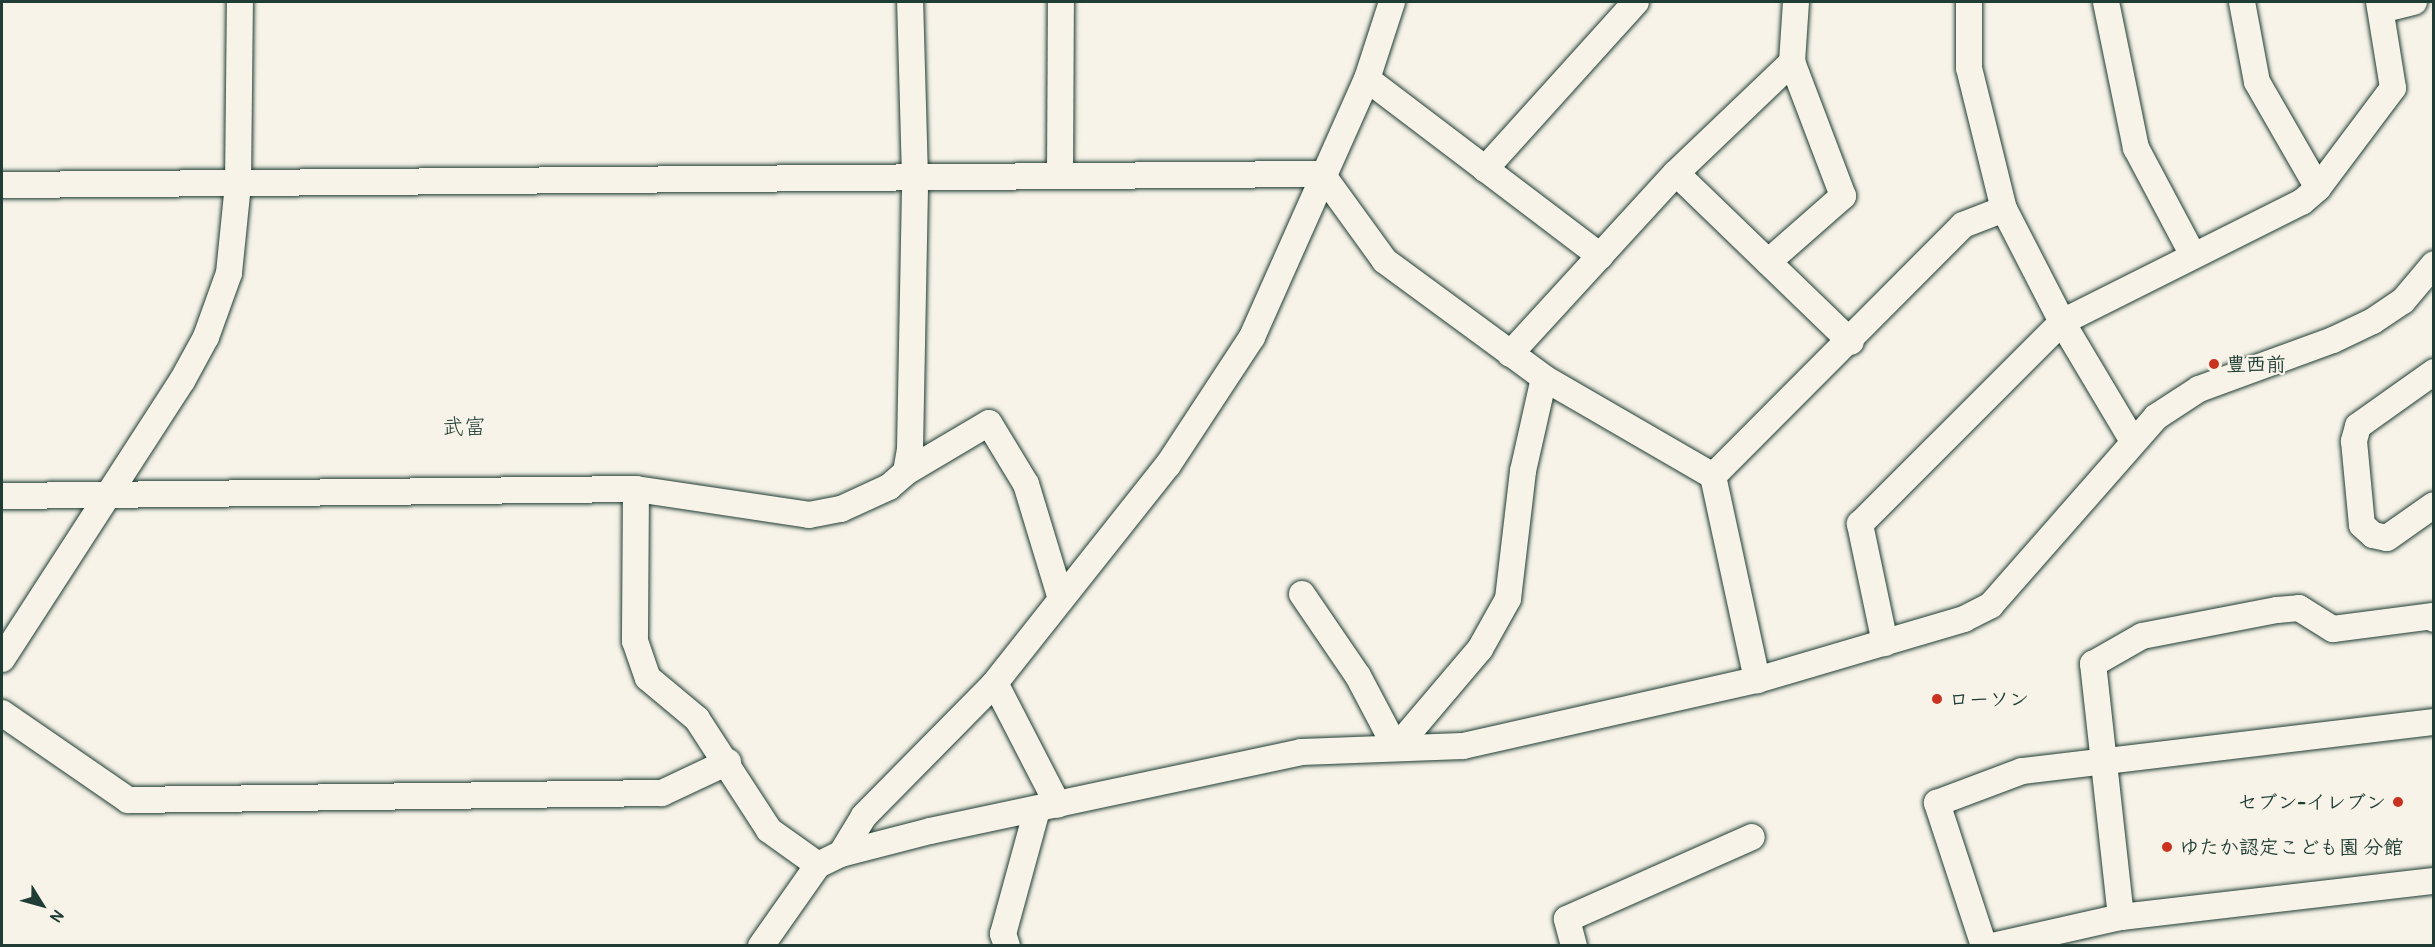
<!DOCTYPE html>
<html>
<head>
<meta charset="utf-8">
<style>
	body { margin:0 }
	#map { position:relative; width:2435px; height:947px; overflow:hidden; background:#f7f3e8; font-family:Pangolin,"Klee One",sans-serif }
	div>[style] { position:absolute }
	.roads { filter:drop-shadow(0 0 2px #1f3d34) drop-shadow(0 0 2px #1f3d34) }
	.minor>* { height:26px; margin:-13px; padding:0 13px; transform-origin:13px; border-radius:13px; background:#f7f3e8 }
	.dots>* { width:16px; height:16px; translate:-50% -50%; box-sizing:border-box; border:3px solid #f7f3e8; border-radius:50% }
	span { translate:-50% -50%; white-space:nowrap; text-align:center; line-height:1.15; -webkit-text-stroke:4.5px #f7f3e8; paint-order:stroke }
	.poi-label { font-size:20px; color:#1f3d34; font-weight:700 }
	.left { translate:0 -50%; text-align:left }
	.right { translate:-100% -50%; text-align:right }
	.quarter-label { font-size:22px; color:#1f3d34 }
	.frame { position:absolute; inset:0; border:3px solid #1f3d34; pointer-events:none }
	.north { position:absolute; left:12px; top:875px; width:60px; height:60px; -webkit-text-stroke:4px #f7f3e8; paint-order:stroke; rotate:127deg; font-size:16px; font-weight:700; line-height:24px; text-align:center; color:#1f3d34 }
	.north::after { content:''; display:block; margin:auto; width:21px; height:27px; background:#1f3d34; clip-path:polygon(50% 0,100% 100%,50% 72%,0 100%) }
</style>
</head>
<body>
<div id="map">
	<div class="roads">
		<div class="minor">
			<div style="left:1969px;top:2px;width:66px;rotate:90deg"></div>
			<div style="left:1969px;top:68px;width:145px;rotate:76.1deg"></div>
			<div style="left:2004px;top:209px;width:127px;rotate:62.8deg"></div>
			<div style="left:2062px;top:322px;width:139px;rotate:59.2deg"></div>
			<div style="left:2106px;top:2px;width:149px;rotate:78.4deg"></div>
			<div style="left:2136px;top:148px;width:121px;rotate:62deg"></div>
			<div style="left:2242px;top:2px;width:81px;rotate:79.4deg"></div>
			<div style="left:2257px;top:82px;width:122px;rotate:60.1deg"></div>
			<div style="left:2381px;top:10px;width:34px;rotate:-14deg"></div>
			<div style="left:1367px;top:79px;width:293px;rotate:37.2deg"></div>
			<div style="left:1485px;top:169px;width:225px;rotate:-47.9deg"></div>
			<div style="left:1676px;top:173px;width:243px;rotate:44deg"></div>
			<div style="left:1322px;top:174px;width:107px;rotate:54.1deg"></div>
			<div style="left:1385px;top:261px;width:197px;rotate:36.3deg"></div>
			<div style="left:1544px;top:378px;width:195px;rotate:30.1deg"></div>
			<div style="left:1713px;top:476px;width:209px;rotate:77.8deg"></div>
			<div style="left:1060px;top:176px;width:174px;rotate:-89.7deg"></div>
			<div style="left:2px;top:185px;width:1320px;rotate:-0.48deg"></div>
			<div style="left:1768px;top:262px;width:100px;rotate:-41.3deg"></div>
			<div style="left:1843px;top:196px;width:143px;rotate:-110.8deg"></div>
			<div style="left:1792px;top:62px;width:60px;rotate:-86.2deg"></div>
			<div style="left:1510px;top:354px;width:246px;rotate:-47.5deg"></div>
			<div style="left:1676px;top:173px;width:161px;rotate:-43.7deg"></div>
			<div style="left:2434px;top:372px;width:93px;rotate:144.6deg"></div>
			<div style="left:2358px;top:426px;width:16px;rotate:105deg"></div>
			<div style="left:2354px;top:441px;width:84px;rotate:84.6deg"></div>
			<div style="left:2362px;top:525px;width:15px;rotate:42deg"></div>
			<div style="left:2373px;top:535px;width:14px;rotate:12deg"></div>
			<div style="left:2387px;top:538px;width:57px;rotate:-35.1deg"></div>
			<div style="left:906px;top:472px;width:96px;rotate:-30.6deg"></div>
			<div style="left:989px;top:423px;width:71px;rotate:58.8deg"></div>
			<div style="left:1026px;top:484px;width:120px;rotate:73.1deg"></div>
			<div style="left:1713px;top:476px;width:354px;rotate:-45.1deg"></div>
			<div style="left:1963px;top:225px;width:44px;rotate:-21.3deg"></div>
			<div style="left:636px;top:489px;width:152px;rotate:90.4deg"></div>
			<div style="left:635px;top:641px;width:39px;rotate:71deg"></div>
			<div style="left:648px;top:678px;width:64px;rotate:39.9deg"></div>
			<div style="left:697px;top:719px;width:132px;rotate:57deg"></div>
			<div style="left:769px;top:830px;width:60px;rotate:35.5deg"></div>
			<div style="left:2px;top:496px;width:634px;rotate:-0.63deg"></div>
			<div style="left:636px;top:489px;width:175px;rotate:8.5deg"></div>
			<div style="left:809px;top:515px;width:33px;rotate:-11deg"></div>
			<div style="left:841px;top:509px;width:53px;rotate:-24.6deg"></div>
			<div style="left:889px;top:487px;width:23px;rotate:-41deg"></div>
			<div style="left:906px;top:472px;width:23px;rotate:-80deg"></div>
			<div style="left:910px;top:449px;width:272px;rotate:-88.9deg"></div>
			<div style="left:915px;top:177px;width:175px;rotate:-91.6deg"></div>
			<div style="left:1302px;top:594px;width:99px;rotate:55.7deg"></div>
			<div style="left:1358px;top:676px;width:81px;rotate:62.2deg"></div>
			<div style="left:1396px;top:748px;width:130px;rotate:-49.7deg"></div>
			<div style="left:1480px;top:649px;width:57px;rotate:-60.8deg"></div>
			<div style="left:1508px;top:599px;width:129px;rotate:-83.3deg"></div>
			<div style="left:1523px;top:471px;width:95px;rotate:-77.3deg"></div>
			<div style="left:1885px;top:643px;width:122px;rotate:-101.9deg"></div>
			<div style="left:1860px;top:524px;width:286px;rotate:-45deg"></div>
			<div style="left:2062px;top:322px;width:268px;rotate:-26.6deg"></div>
			<div style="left:2302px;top:202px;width:21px;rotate:-41deg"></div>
			<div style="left:2318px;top:188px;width:125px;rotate:-53.1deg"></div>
			<div style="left:2393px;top:88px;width:87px;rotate:-99.2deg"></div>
			<div style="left:2px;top:659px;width:331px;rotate:-57.1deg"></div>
			<div style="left:182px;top:381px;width:50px;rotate:-61.4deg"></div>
			<div style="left:206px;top:337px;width:68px;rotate:-70.2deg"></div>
			<div style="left:229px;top:273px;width:88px;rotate:-84.2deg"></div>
			<div style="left:238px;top:185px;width:183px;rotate:-89.4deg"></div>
			<div style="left:995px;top:683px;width:137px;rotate:62.7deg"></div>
			<div style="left:2px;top:713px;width:153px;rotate:34.6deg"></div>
			<div style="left:128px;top:800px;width:534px;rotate:-0.75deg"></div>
			<div style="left:662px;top:793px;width:73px;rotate:-25.2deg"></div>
			<div style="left:841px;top:854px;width:44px;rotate:-58.8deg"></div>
			<div style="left:864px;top:816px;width:187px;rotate:-45.4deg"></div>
			<div style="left:995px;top:683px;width:278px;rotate:-51.6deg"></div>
			<div style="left:1168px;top:465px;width:153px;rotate:-56.7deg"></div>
			<div style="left:1252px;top:337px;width:282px;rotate:-66deg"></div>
			<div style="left:1367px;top:79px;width:81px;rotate:-72deg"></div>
			<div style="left:2121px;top:917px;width:255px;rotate:-96.3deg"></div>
			<div style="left:2093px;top:664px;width:56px;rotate:-29.7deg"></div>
			<div style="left:2142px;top:636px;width:137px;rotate:-10.9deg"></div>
			<div style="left:2277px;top:610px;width:22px;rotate:-5deg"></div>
			<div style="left:2299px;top:608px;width:40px;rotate:32deg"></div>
			<div style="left:2333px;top:629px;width:101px;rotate:-7.4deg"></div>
			<div style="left:2433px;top:616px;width:3px;rotate:72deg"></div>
			<div style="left:761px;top:946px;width:99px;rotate:-54.9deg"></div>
			<div style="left:818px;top:865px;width:25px;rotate:-26deg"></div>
			<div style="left:841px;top:854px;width:92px;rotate:-14.5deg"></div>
			<div style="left:930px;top:831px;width:379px;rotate:-12deg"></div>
			<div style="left:1301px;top:752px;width:162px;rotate:-2.1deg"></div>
			<div style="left:1463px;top:746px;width:301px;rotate:-12.7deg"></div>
			<div style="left:1757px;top:680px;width:216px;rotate:-16.4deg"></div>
			<div style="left:1964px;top:619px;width:30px;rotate:-27deg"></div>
			<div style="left:1991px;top:605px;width:250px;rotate:-48.7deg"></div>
			<div style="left:2156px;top:417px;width:51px;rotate:-33.1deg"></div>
			<div style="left:2199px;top:389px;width:143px;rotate:-20.1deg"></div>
			<div style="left:2333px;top:340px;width:44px;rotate:-25.4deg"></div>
			<div style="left:2373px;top:321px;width:36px;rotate:-34deg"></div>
			<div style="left:2403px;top:301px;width:48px;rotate:-50deg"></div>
			<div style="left:1007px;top:946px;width:13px;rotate:-108deg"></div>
			<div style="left:1003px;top:934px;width:129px;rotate:-74.7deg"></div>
			<div style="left:1574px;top:946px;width:28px;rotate:-105deg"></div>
			<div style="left:1567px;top:919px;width:202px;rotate:-23.9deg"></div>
			<div style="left:1984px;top:946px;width:151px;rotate:-108.2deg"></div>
			<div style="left:1937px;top:803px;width:91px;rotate:-20.6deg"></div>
			<div style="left:2022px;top:771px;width:415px;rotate:-6.8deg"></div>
			<div style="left:1992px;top:946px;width:132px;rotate:-12.7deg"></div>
			<div style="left:2121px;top:917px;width:315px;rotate:-6.6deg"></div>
		</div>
	</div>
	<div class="dots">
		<div style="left:2214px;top:364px;background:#c8321e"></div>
		<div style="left:1937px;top:699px;background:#c8321e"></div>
		<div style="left:2398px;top:802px;background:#c8321e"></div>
		<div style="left:2167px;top:847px;background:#c8321e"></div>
	</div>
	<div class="poi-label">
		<span class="left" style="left:2226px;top:364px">豊西前</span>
		<span class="left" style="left:1949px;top:699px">ローソン</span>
		<span class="right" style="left:2386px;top:802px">セブン-イレブン</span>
		<span class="left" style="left:2179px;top:847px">ゆたか認定こども園 分館</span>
	</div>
	<div class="quarter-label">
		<span style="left:464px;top:428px">武富</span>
	</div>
	<div class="frame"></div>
	<div class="north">N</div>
</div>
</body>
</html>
